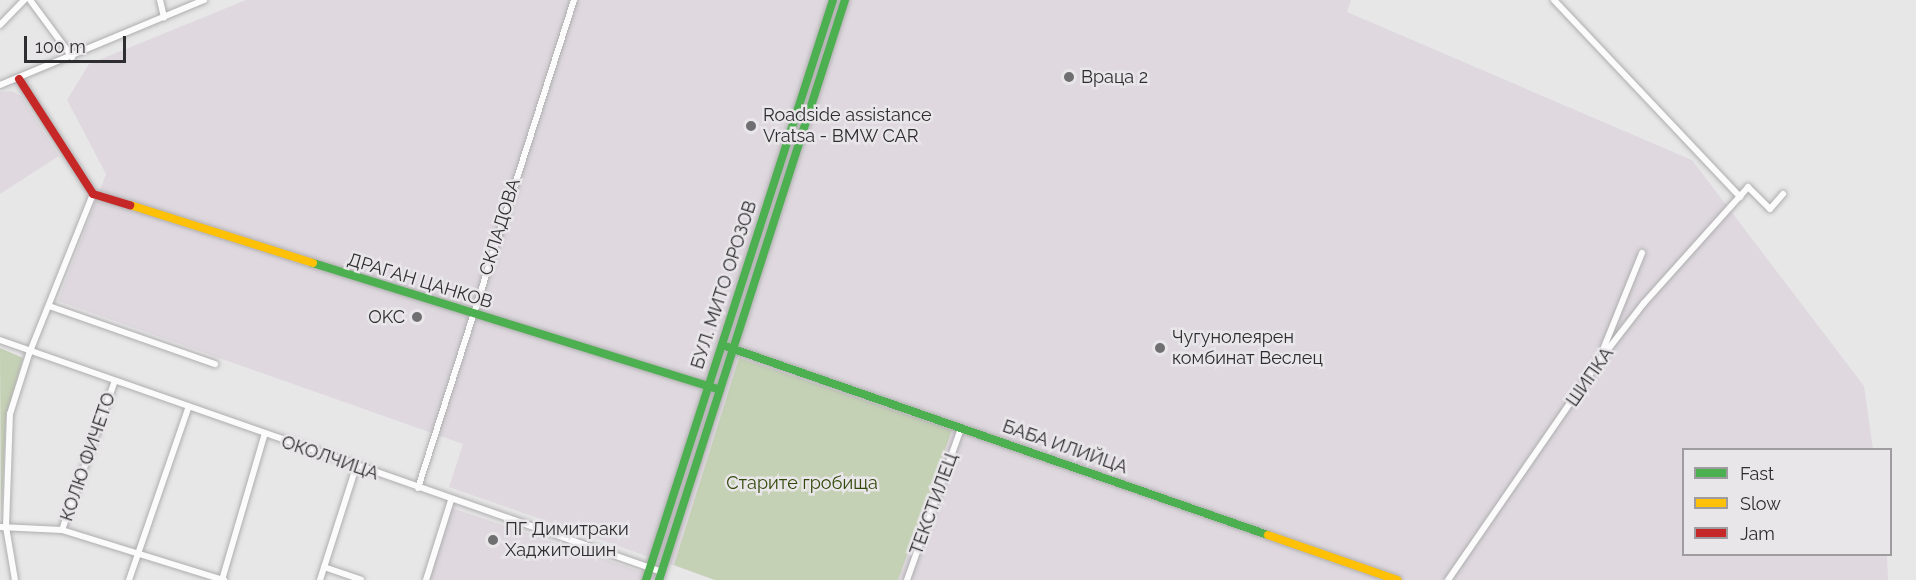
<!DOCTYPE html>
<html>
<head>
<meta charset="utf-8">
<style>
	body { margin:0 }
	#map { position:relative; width:1916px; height:580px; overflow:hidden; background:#e8e7e8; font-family:Raleway,sans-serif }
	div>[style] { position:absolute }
	.built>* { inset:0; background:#dfd9df }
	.green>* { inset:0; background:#c5d1b5 }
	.roads { filter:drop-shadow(0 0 2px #afaeaf) drop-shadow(0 0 2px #afaeaf) }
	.street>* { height:6px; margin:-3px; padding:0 3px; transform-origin:3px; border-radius:3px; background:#fcfbfc }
	.fast>* { height:8px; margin:-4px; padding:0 4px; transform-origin:4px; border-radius:4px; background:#4caf50 }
	.slow>* { height:8px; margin:-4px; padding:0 4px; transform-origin:4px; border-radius:4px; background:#ffc107 }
	.jam>* { height:8px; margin:-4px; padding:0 4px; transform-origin:4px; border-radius:4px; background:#c62828 }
	.dots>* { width:16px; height:16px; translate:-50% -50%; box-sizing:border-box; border:3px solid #e9e6e9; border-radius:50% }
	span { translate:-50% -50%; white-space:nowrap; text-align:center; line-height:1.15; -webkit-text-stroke:5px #e9e6e9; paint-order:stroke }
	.poi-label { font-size:18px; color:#2e2d2f }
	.left { translate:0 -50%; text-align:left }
	.right { translate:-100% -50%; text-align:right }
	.street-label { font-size:18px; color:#2e2d2f }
	.park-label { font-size:18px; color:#33490b }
	.legend { position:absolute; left:1682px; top:448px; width:210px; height:108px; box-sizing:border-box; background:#e9e6e9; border:2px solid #9e9c9f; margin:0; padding:8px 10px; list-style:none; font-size:18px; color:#2e2d2f }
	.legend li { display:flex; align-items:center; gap:12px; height:30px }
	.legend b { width:30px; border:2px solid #9e9c9f }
	.scale { position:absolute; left:24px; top:36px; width:102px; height:27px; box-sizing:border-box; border:3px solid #2e2d2f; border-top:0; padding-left:8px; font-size:18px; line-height:21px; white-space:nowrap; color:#2e2d2f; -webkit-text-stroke:4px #e9e6e9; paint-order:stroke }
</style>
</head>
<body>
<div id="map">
	<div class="built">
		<div style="clip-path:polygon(246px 0,1351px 0,1347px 12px,1692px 160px,1864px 386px,1873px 449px,1684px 450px,1684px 554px,1887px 555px,1888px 580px,715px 580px,449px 487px,463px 444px,58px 301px,106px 174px,67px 100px,89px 64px)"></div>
		<div style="clip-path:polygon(12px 91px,21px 96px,59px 156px,0 194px,0 92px)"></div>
		<div style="clip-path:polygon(449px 507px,645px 573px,643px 580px,426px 580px)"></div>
	</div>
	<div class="green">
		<div style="clip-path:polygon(0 348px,23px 358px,6px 418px,1px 523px)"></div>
		<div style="clip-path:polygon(739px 358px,952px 430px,898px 580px,715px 580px,674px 565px)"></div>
	</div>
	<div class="roads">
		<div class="street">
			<div style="left:30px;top:0;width:71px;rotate:53.6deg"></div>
			<div style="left:160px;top:0;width:18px;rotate:77deg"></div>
			<div style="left:1554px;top:0;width:271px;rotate:46.6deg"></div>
			<div style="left:0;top:25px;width:35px;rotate:-46deg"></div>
			<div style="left:0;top:85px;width:221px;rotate:-22.6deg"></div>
			<div style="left:49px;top:306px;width:176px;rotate:19.3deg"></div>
			<div style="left:0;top:340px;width:701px;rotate:19.31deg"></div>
			<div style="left:1602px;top:352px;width:107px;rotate:-68deg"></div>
			<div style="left:418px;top:488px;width:512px;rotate:-72.27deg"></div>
			<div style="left:0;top:527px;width:62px;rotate:2.8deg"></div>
			<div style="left:62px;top:530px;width:170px;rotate:17.2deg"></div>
			<div style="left:62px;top:530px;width:156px;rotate:-70.5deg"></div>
			<div style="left:324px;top:567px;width:39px;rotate:19deg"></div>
			<div style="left:15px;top:580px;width:54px;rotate:-99.6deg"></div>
			<div style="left:6px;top:527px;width:113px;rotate:-88deg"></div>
			<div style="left:10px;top:414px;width:63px;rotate:-72.4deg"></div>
			<div style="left:29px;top:354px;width:172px;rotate:-68.2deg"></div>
			<div style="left:129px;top:580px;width:181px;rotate:-71deg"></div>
			<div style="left:222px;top:580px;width:150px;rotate:-73.7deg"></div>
			<div style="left:320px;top:580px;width:119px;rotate:-72.3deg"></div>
			<div style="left:426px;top:580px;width:84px;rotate:-72.6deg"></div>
			<div style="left:907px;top:580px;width:161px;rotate:-70.4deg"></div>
			<div style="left:1448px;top:580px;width:266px;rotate:-55.4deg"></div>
			<div style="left:1599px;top:361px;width:73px;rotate:-52.2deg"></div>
			<div style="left:1644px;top:303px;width:156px;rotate:-48.1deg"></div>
			<div style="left:1748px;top:187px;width:31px;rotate:45deg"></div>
			<div style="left:1770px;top:209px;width:20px;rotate:-49deg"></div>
		</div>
		<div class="fast">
			<div style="left:313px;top:263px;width:426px;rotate:17.3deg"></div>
			<div style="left:722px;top:345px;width:578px;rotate:19.19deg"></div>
			<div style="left:646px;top:580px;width:609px;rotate:-72.13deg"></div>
			<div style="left:659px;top:580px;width:609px;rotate:-72.22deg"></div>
		</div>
		<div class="slow">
			<div style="left:130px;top:205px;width:192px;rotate:17.6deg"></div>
			<div style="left:1268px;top:535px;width:137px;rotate:19.2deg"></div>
		</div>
		<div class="jam">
			<div style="left:19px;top:79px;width:137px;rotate:57.2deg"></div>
			<div style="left:93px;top:194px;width:39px;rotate:17deg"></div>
		</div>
	</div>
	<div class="dots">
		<div style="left:1069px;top:77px;background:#6f6e70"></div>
		<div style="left:751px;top:126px;background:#6f6e70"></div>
		<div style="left:417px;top:317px;background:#6f6e70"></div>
		<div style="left:1160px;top:348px;background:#6f6e70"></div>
		<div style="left:493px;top:540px;background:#6f6e70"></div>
	</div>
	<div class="poi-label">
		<span class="left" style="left:1081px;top:77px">Враца 2</span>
		<span class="left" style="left:763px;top:126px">Roadside assistance<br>Vratsa - BMW CAR</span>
		<span class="right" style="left:405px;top:317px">OKC</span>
		<span class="left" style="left:1172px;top:348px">Чугунолеярен<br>комбинат Веслец</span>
		<span class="left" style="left:505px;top:540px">ПГ Димитраки<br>Хаджитошин</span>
	</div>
	<div class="street-label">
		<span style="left:500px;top:227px;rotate:-73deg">СКЛАДОВА</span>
		<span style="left:420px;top:281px;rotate:17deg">ДРАГАН ЦАНКОВ</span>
		<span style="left:724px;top:285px;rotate:-72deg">БУЛ. МИТО ОРОЗОВ</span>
		<span style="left:1590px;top:377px;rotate:-55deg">ШИПКА</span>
		<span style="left:1065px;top:447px;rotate:19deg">БАБА ИЛИЙЦА</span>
		<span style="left:88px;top:457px;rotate:-71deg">КОЛЮ ФИЧЕТО</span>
		<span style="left:330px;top:458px;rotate:19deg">ОКОЛЧИЦА</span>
		<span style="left:934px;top:504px;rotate:-70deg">ТЕКСТИЛЕЦ</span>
	</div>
	<div class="park-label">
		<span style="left:802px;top:483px">Старите гробища</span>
	</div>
	<ul class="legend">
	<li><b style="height:8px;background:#4caf50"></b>Fast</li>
	<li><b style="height:8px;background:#ffc107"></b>Slow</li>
	<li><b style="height:8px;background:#c62828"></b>Jam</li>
	</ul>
	<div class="scale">100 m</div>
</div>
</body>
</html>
